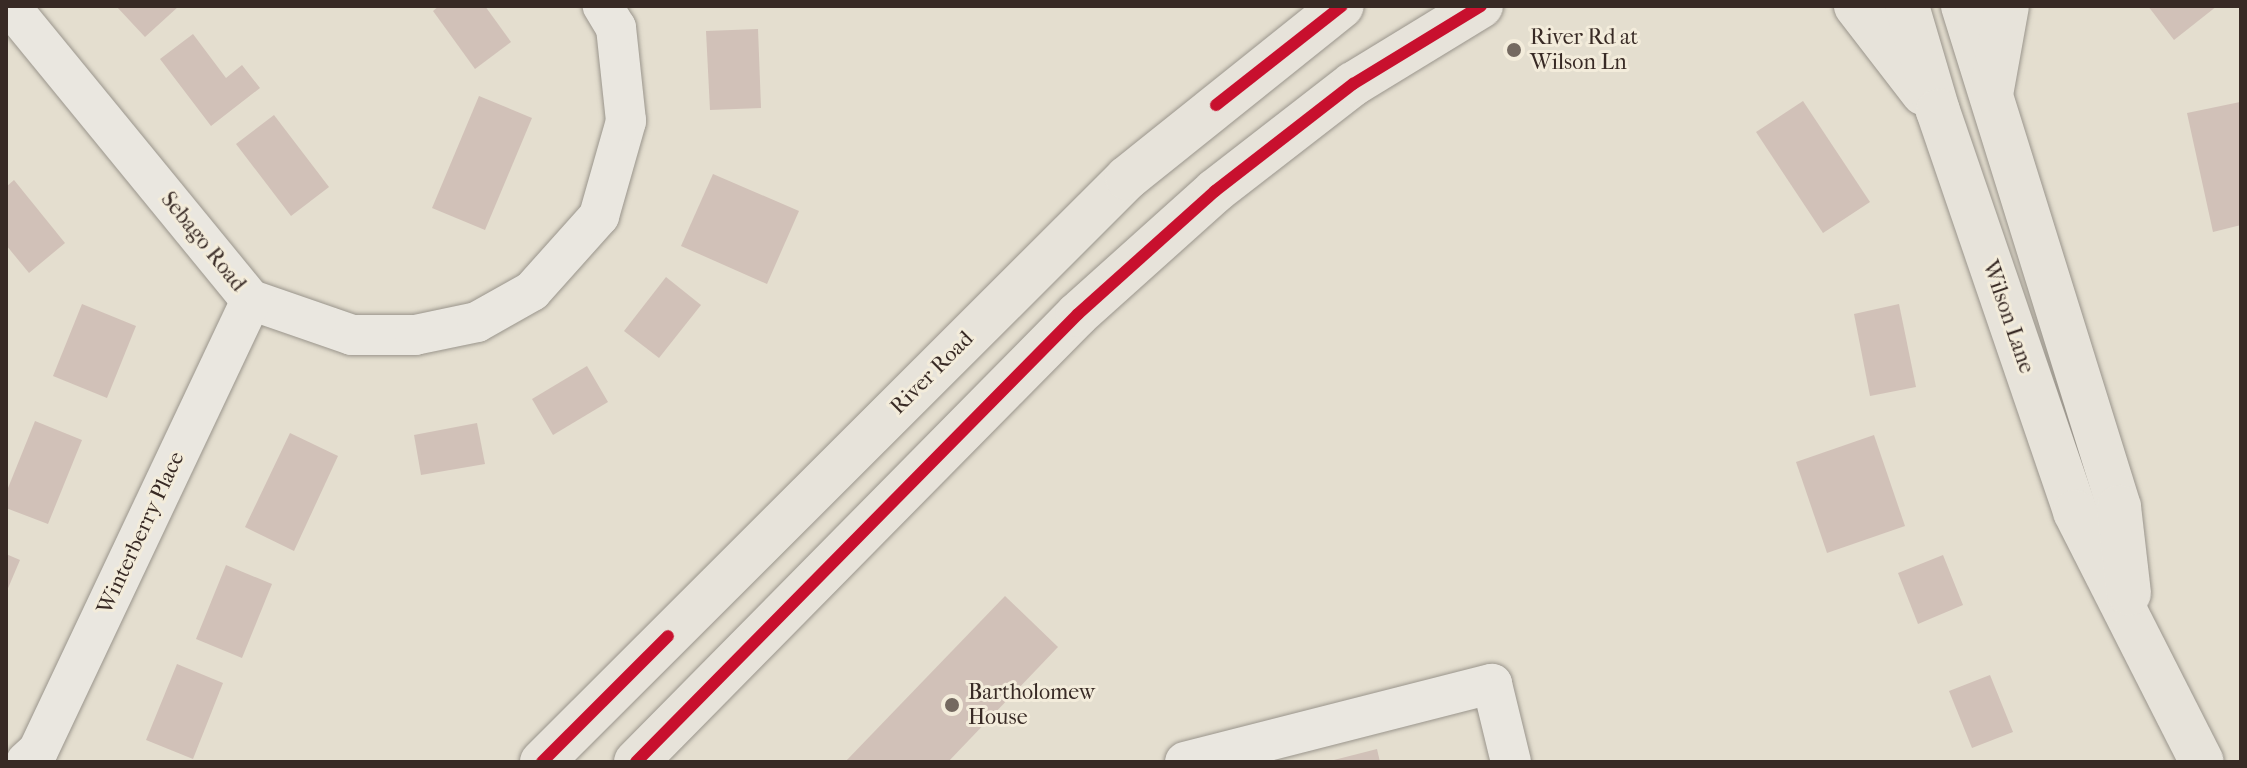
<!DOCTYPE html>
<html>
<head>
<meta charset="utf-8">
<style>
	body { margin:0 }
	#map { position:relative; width:2247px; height:768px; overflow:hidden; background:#e4decf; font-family:"IM FELL French Canon",serif }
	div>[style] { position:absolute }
	.building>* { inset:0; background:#d1c1b8 }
	.roads { filter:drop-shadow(0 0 2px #9a958c) drop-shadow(0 0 2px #9a958c) }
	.minor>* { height:40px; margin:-20px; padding:0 20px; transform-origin:20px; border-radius:20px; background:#eae7e0 }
	.major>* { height:44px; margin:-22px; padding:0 22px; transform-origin:22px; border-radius:22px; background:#e7e3da }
	.bus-1>* { height:12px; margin:-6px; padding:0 6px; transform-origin:6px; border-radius:6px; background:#c8102e }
	.dots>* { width:22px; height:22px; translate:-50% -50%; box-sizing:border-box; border:4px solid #f3ecdb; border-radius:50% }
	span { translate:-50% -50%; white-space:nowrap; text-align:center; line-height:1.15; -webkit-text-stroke:6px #f3ecdb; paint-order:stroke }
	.poi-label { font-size:22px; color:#382a25 }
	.left { translate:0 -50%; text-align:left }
	.street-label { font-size:22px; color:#382a25 }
	.frame { position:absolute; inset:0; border:8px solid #382a25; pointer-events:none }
</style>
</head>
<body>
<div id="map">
	<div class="building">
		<div style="clip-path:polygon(116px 6px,179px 6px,145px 37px)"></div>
		<div style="clip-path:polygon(439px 6px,485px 6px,511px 42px,475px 69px,433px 11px)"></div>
		<div style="clip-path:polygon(2148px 6px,2217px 6px,2174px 40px)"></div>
		<div style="clip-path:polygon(758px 29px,761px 108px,710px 110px,706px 31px)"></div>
		<div style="clip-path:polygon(193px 34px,226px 78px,242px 65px,260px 88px,211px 126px,160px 59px)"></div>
		<div style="clip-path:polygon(479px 96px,532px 118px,485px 230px,432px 208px)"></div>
		<div style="clip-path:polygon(1803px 101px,1870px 202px,1823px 233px,1756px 132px)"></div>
		<div style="clip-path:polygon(2240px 102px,2241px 225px,2213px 232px,2187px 113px)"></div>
		<div style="clip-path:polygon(274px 115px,329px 187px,291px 216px,236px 144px)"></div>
		<div style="clip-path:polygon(713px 174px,799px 211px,767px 284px,681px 246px)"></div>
		<div style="clip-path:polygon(14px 180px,65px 243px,29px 273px,6px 245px,6px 187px)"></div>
		<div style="clip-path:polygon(666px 277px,701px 305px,659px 358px,624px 331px)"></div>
		<div style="clip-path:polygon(82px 304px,136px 326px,107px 398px,53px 376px)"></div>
		<div style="clip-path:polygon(1899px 304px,1916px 387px,1870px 396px,1854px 314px)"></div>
		<div style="clip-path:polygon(587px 366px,608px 402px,553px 435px,532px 399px)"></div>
		<div style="clip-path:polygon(35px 421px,82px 440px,48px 524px,6px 508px,6px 493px)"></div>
		<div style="clip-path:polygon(477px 423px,485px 464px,421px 475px,414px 435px)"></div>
		<div style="clip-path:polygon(290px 433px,338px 456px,294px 551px,245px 527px)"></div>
		<div style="clip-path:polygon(1874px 435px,1905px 526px,1827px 553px,1796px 462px)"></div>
		<div style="clip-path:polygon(6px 554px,20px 560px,6px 593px)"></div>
		<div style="clip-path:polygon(1943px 555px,1963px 605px,1918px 624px,1898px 573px)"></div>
		<div style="clip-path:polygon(226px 565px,272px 584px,242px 658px,196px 639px)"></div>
		<div style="clip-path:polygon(1005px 596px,1058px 647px,948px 762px,845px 762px)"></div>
		<div style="clip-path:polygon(177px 664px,223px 683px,193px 759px,146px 740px)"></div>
		<div style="clip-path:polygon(1990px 675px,2013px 732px,1972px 748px,1949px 691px)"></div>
		<div style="clip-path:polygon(1377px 749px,1380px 762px,1330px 762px,1330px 761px)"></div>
	</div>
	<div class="roads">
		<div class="minor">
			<div style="left:10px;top:6px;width:380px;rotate:50.7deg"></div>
			<div style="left:251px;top:300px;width:107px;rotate:19.1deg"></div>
			<div style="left:352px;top:335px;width:63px"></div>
			<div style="left:415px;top:335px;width:63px;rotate:-11.8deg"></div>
			<div style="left:477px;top:322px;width:63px;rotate:-29.4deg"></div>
			<div style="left:532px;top:291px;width:101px;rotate:-48.2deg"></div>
			<div style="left:599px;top:216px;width:99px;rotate:-74.1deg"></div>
			<div style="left:626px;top:121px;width:94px;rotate:-96.1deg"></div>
			<div style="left:616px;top:28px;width:26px;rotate:-121deg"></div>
			<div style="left:26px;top:762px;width:16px;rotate:-43deg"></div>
			<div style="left:38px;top:751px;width:499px;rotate:-64.7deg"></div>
			<div style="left:1185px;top:762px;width:317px;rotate:-14.3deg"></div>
			<div style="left:1492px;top:684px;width:80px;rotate:76.3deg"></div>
		</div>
		<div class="major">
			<div style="left:1856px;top:6px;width:110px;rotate:52.4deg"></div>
			<div style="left:1907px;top:6px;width:109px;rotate:73.6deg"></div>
			<div style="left:1938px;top:111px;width:424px;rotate:71.1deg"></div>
			<div style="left:2075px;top:512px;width:280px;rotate:63.1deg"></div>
			<div style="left:1963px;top:6px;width:525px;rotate:72.7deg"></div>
			<div style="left:2119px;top:507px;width:87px;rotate:83.4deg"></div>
			<div style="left:1992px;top:89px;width:84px;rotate:-79.8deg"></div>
			<div style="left:542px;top:762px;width:827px;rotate:-44.95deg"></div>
			<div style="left:1127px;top:178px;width:275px;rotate:-38.7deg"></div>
			<div style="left:636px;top:762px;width:629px;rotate:-45.39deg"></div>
			<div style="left:1078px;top:314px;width:184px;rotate:-41.9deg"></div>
			<div style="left:1215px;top:191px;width:175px;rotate:-37.8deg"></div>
			<div style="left:1353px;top:84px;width:150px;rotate:-31.4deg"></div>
		</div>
	</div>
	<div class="bus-1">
		<div style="left:1216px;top:105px;width:160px;rotate:-38.2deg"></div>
		<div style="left:542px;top:762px;width:178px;rotate:-45deg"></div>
		<div style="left:636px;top:762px;width:629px;rotate:-45.39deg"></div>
		<div style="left:1078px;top:314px;width:184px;rotate:-41.9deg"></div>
		<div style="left:1215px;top:191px;width:175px;rotate:-37.8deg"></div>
		<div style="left:1353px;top:84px;width:150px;rotate:-31.4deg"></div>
	</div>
	<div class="dots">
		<div style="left:1514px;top:50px;background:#746960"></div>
		<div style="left:952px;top:705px;background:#746960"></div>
	</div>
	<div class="poi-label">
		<span class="left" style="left:1530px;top:50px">River Rd at<br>Wilson Ln</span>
		<span class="left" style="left:968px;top:705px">Bartholomew<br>House</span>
	</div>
	<div class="street-label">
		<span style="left:203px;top:242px;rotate:51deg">Sebago Road</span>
		<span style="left:2008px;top:317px;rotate:71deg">Wilson Lane</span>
		<span style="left:932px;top:373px;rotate:-45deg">River Road</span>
		<span style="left:141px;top:533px;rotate:-65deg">Winterberry Place</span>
	</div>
	<div class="frame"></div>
</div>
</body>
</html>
